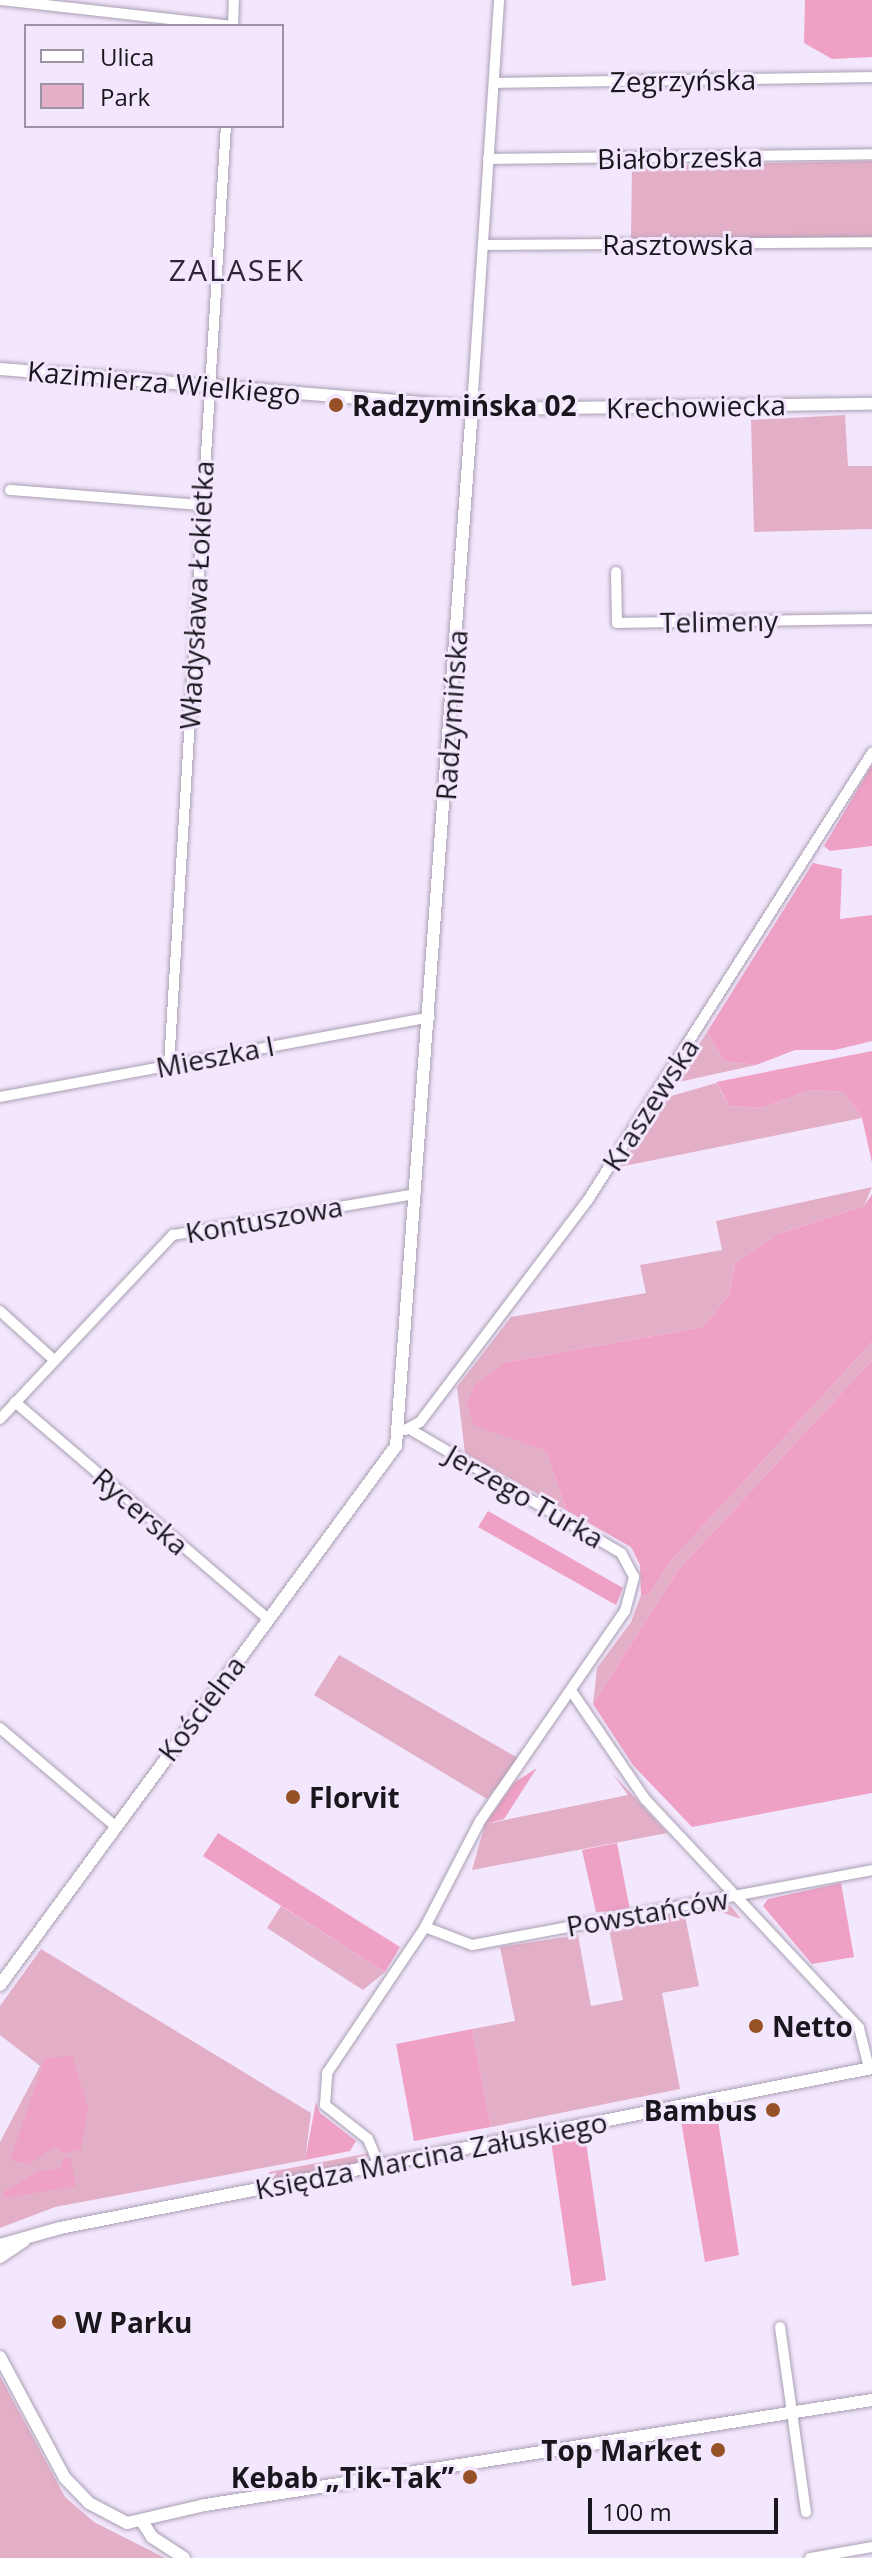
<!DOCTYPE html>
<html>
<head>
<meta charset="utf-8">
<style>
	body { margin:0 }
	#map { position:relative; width:872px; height:2558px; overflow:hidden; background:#f3e7fd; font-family:"Open Sans",sans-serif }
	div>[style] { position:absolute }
	.green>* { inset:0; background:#e3afc7 }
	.forest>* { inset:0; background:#efa0c5 }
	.roads { filter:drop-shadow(0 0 2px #a99fb2) drop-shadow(0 0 2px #a99fb2) }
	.minor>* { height:10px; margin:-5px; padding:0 5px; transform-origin:5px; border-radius:5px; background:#fff }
	.tertiary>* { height:12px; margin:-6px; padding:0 6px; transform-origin:6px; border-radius:6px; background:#fff }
	.dots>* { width:22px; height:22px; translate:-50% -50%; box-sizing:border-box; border:4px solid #f3e7fd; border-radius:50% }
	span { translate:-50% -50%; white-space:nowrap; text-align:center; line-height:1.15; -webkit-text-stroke:6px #f3e7fd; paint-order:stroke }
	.street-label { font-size:28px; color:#1a161e }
	.poi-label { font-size:28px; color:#1a161e; font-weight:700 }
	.left { translate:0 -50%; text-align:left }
	.right { translate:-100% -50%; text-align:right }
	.neighbourhood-label { font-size:30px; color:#2e2535; letter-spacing:2px }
	.legend { position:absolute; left:24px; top:24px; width:260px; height:104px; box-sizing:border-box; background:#f3e7fd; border:2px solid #9c93a4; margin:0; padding:10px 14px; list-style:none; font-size:24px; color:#1a161e }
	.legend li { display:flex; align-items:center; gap:16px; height:40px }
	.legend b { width:40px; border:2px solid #9c93a4 }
	.scale { position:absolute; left:588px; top:2498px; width:190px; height:36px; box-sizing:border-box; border:4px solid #1a161e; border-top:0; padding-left:10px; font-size:24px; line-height:28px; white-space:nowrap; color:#1a161e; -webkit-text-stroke:6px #f3e7fd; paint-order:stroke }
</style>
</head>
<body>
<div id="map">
	<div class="green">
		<div style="clip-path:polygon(872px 161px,872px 238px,631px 238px,632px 166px)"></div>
		<div style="clip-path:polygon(845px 415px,848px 466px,872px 466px,872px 529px,754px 532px,751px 420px)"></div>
		<div style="clip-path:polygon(707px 1032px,724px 1061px,756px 1065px,674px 1083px)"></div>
		<div style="clip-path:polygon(716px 1083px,730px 1106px,761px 1108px,810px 1090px,844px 1092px,862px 1118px,619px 1167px,668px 1097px)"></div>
		<div style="clip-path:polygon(872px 1187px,864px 1206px,778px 1234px,735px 1263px,729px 1295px,703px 1327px,507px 1362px,473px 1424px,546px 1451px,566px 1510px,465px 1453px,457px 1387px,511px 1317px,646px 1293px,640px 1265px,722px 1250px,716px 1221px)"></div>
		<div style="clip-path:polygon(872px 1342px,872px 1360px,678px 1570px,593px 1704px,597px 1668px,631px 1622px,641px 1595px,649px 1595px,670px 1562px)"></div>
		<div style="clip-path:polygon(339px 1655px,518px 1758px,487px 1799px,314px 1695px)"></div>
		<div style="clip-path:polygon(613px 1774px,667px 1833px,472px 1870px,485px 1824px,628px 1795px)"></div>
		<div style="clip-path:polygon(715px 1904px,731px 1906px,741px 1919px,715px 1910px,685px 1916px,699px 1986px,662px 1993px,680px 2089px,491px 2127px,472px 2029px,515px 2021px,500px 1947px,578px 1935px,591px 2006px,623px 2000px,609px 1929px)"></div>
		<div style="clip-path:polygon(281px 1906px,385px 1972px,363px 1990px,267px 1928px)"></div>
		<div style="clip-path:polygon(41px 1949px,311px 2113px,305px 2160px,55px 2207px,0 2228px,0 2142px,40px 2066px,0 2035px,0 2006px)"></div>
		<div style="clip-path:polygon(370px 2153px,364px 2162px,270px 2181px,269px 2172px)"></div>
		<div style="clip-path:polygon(0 2376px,65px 2497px,94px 2522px,165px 2558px,0 2558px)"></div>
	</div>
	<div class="forest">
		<div style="clip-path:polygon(805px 0,872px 0,872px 57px,832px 59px,804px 43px)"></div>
		<div style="clip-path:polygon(872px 765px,872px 846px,830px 851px,824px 846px)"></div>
		<div style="clip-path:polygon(813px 863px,842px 869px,840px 919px,872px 915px,872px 1041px,835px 1050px,795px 1050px,756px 1065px,724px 1061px,707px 1032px)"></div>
		<div style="clip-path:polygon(872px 1051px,872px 1163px,862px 1118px,844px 1092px,810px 1090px,761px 1108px,730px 1106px,716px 1082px)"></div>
		<div style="clip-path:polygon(872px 1194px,872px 1342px,670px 1562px,649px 1595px,641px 1595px,640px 1565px,631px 1547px,566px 1510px,546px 1451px,473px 1425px,467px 1402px,476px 1384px,507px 1362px,703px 1327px,729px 1295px,735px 1263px,778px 1234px,864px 1206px)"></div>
		<div style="clip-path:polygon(872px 1360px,872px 1793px,692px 1827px,633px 1765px,593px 1704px,678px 1570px)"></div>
		<div style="clip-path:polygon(488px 1511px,623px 1588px,616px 1605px,478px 1527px)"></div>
		<div style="clip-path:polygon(537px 1768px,504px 1819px,485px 1824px,515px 1782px)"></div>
		<div style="clip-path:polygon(218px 1833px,400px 1947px,385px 1972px,203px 1856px)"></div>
		<div style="clip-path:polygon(617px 1843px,630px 1910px,596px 1912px,582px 1850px)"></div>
		<div style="clip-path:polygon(841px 1883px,854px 1957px,812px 1964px,763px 1906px,768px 1899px)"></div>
		<div style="clip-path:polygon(472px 2029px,491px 2127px,414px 2141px,396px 2044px)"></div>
		<div style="clip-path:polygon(72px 2056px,88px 2108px,81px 2150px,63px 2153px,54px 2147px,30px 2164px,10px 2160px,45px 2058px)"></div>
		<div style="clip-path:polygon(316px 2102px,320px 2113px,356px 2141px,350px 2151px,305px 2160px)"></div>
		<div style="clip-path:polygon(716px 2108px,739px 2255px,705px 2262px,680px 2115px)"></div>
		<div style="clip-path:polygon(585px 2135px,606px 2280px,572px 2286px,551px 2141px)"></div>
		<div style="clip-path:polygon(64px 2158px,70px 2158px,76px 2186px,4px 2198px,3px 2192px,40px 2171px,60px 2169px)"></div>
	</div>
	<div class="roads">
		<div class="minor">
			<div style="left:1px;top:0;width:233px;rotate:6.4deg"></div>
			<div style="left:233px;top:26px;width:26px;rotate:-88deg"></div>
			<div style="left:494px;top:83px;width:378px;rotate:-0.9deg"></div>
			<div style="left:488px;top:159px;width:384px;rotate:-0.7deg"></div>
			<div style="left:483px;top:245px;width:389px;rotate:-0.4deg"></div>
			<div style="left:472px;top:408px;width:409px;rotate:-86.2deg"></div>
			<div style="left:10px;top:490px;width:192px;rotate:4.5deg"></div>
			<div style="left:616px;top:572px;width:51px;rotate:88.9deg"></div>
			<div style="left:617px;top:623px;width:255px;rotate:-0.9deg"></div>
			<div style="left:169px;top:1065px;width:941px;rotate:-86.53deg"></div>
			<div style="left:0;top:1097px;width:437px;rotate:-10.5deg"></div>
			<div style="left:0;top:1311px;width:73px;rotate:42.2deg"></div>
			<div style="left:15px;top:1402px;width:333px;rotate:40.6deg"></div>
			<div style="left:0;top:1419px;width:253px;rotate:-46.8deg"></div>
			<div style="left:173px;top:1235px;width:246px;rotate:-9.6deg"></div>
			<div style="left:405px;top:1430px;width:17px;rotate:-28deg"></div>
			<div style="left:420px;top:1422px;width:278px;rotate:-52.9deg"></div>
			<div style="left:588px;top:1200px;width:530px;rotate:-57.57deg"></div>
			<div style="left:572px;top:1692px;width:130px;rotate:55.7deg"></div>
			<div style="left:645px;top:1799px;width:313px;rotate:46.9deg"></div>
			<div style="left:859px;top:2028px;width:41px;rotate:76deg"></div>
			<div style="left:0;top:1728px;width:150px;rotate:40.4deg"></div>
			<div style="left:425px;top:1927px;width:50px;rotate:21deg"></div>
			<div style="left:472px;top:1945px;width:407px;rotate:-10.6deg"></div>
			<div style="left:379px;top:2165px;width:28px;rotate:-113deg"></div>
			<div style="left:368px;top:2139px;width:55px;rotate:-141.7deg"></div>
			<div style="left:325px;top:2105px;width:32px;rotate:-86deg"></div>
			<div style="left:327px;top:2073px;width:176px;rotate:-56.1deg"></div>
			<div style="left:425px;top:1927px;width:119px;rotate:-62.6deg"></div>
			<div style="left:480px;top:1821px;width:255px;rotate:-55.4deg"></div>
			<div style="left:625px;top:1611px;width:35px;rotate:-75deg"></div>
			<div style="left:634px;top:1577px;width:27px;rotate:-118deg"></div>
			<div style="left:621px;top:1553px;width:245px;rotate:-149.6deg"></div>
			<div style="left:780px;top:2327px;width:187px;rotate:82deg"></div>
			<div style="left:810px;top:2558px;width:63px;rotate:-10.1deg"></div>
		</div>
		<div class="tertiary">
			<div style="left:0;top:369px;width:495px;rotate:4.6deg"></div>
			<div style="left:493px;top:409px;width:379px;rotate:-0.8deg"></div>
			<div style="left:0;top:1985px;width:669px;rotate:-53.7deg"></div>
			<div style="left:396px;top:1446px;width:1041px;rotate:-85.81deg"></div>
			<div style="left:0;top:2245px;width:62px;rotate:-15.8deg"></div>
			<div style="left:60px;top:2228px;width:828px;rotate:-11.15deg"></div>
			<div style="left:0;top:2257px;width:29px;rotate:-34deg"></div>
			<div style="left:0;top:2357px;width:137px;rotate:61.8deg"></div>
			<div style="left:65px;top:2478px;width:35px;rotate:46deg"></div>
			<div style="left:89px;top:2503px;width:43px;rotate:27.8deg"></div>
			<div style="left:127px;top:2523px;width:80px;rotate:-13deg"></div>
			<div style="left:205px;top:2505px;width:675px;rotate:-8.95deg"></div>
			<div style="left:143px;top:2523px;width:17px;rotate:57deg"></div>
			<div style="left:152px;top:2537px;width:38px;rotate:33deg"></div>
		</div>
	</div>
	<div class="dots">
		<div style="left:336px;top:405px;background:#975127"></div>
		<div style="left:293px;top:1797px;background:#975127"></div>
		<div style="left:756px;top:2026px;background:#975127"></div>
		<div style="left:773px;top:2110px;background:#975127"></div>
		<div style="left:59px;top:2322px;background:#975127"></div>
		<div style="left:718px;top:2450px;background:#975127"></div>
		<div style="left:470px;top:2477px;background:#975127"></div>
	</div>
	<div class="street-label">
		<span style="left:683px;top:80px;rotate:-1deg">Zegrzyńska</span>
		<span style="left:680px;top:157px;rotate:-1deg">Białobrzeska</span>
		<span style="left:678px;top:244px">Rasztowska</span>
		<span style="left:164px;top:382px;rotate:5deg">Kazimierza Wielkiego</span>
		<span style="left:696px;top:406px;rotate:-1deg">Krechowiecka</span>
		<span style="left:196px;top:595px;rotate:-87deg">Władysława Łokietka</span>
		<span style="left:719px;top:621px;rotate:-1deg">Telimeny</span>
		<span style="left:451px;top:715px;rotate:-86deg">Radzymińska</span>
		<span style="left:215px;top:1056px;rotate:-11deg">Mieszka I</span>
		<span style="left:650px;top:1104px;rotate:-57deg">Kraszewska</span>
		<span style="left:264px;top:1219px;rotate:-10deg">Kontuszowa</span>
		<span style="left:525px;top:1496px;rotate:30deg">Jerzego Turka</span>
		<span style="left:141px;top:1511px;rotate:41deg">Rycerska</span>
		<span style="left:201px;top:1708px;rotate:-53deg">Kościelna</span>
		<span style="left:647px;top:1912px;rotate:-10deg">Powstańców</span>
		<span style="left:431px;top:2155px;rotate:-11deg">Księdza Marcina Załuskiego</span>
	</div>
	<div class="poi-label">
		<span class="left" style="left:352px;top:405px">Radzymińska 02</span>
		<span class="left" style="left:309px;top:1797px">Florvit</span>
		<span class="left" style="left:772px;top:2026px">Netto</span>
		<span class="right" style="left:757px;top:2110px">Bambus</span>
		<span class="left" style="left:75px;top:2322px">W Parku</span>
		<span class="right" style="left:702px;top:2450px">Top Market</span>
		<span class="right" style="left:454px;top:2477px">Kebab „Tik-Tak”</span>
	</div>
	<div class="neighbourhood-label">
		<span style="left:237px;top:270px">ZALASEK</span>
	</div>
	<ul class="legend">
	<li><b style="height:10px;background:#fff"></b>Ulica</li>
	<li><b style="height:22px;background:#e3afc7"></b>Park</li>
	</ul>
	<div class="scale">100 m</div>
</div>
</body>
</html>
